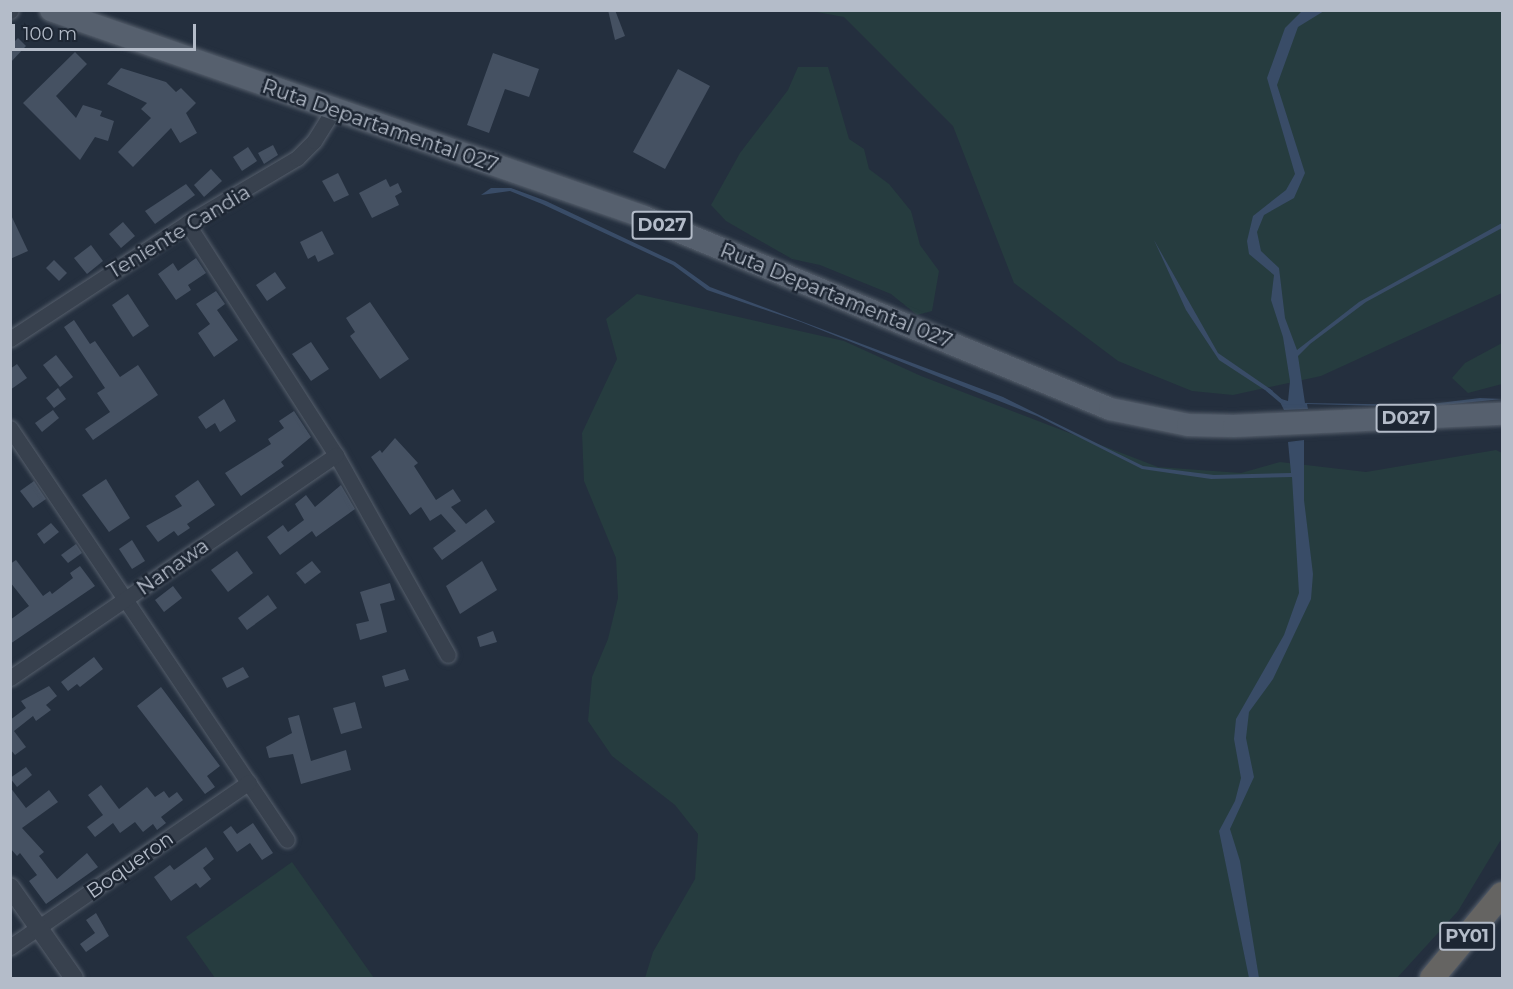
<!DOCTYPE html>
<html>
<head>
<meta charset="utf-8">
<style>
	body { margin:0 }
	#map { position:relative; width:1513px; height:989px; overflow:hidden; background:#242f3e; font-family:Montserrat,sans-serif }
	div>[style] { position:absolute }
	.green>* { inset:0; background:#263c3f }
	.water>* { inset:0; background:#394c67 }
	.stream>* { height:4px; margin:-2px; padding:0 2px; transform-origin:2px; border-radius:2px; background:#394c67 }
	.building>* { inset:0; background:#455162 }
	.roads { filter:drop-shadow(0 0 2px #565f6c) drop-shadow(0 0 2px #565f6c) }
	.minor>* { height:15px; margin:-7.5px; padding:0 7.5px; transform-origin:7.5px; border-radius:7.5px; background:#38414e }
	.tertiary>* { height:18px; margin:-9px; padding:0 9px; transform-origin:9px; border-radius:9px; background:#38414e }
	.primary>* { height:22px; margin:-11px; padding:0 11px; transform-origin:11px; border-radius:11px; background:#56606e }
	.trunk>* { height:24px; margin:-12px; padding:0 12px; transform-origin:12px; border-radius:12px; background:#656462 }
	span { translate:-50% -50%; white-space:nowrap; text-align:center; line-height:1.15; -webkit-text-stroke:5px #1d2633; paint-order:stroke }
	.shield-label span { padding:2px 4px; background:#1d2633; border:2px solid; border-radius:4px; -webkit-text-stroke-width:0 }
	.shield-label { font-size:18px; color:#b4bcc9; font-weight:700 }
	.street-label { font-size:20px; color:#b4bcc9 }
	.frame { position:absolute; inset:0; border:12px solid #b4bcc9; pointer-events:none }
	.scale { position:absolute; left:12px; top:24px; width:184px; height:27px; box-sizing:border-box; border:3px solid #b4bcc9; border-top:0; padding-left:8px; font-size:18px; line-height:21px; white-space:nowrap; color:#b4bcc9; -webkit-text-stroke:4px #1d2633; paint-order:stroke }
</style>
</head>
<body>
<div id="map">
	<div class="green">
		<div style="clip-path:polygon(811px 11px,1502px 11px,1502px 293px,1321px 376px,1233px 395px,1192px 391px,1118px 361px,1014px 283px,953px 126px,844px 17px)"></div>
		<div style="clip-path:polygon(798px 67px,828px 67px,849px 139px,864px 149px,869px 169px,889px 184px,911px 211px,920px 245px,939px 271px,932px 311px,917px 315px,891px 294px,820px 265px,792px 259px,726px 221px,711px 205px,740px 153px,788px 90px)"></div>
		<div style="clip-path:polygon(637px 294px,844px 341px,921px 376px,1158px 467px,1241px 473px,1280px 462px,1366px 472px,1496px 450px,1502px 453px,1502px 838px,1458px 911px,1397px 978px,645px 978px,653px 952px,695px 879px,698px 834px,675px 805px,612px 756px,588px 721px,592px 677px,608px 639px,618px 598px,616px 558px,584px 481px,582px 433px,617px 359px,606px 319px)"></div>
		<div style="clip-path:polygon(1502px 343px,1502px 384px,1468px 393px,1452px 378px,1465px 363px)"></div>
		<div style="clip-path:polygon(292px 862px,374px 978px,215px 978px,186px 937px)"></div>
	</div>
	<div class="water">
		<div style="clip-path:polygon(1302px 11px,1324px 11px,1298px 27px,1277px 85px,1305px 173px,1294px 198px,1264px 215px,1257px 232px,1261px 251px,1279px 268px,1285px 318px,1297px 350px,1359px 302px,1502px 223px,1502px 228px,1366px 302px,1310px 344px,1298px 356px,1305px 403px,1423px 405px,1480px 398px,1502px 399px,1424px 407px,1307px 404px,1308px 409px,1284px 410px,1278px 398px,1288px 401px,1290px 381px,1283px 337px,1271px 300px,1274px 275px,1249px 254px,1247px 241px,1253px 216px,1286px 190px,1295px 174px,1267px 78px,1285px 28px)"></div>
		<div style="clip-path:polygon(491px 188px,511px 188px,546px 201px,675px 262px,710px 287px,1003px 397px,1143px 466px,1214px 475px,1291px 473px,1288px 442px,1304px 440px,1304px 500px,1313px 574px,1311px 599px,1273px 679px,1249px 712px,1246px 738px,1254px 777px,1230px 829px,1240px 861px,1259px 978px,1249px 978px,1219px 831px,1235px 801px,1241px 778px,1234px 739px,1236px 719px,1284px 635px,1299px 593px,1292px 477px,1211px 479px,1142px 469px,1037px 416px,801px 322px,707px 290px,673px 265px,542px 204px,510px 191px,481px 195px)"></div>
		<div style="clip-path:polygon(1154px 240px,1218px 353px,1273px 391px,1271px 394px,1219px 360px,1186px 310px)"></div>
	</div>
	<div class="stream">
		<div style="left:1268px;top:390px;width:17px;rotate:40deg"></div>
	</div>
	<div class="building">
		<div style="clip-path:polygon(608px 10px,615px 10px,625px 36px,615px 40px)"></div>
		<div style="clip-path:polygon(18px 38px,26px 46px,10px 63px,10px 46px)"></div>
		<div style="clip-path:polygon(75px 52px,87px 64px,56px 96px,76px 118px,83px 105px,102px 111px,100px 116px,114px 121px,108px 141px,95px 137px,80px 160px,23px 103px)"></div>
		<div style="clip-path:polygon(493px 53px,539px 69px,529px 97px,505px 89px,489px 133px,467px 125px)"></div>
		<div style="clip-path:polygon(121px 68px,166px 82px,176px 92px,181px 88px,196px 103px,186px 113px,197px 133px,180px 143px,171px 128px,133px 167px,118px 152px,151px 118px,141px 109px,147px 103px,107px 84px)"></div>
		<div style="clip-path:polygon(678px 69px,710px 86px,665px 169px,633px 152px)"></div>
		<div style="clip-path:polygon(273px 145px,278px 155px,264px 164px,258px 153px)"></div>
		<div style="clip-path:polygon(248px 147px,257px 161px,242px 171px,233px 157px)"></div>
		<div style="clip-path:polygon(211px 169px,222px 181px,204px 197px,194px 185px)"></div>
		<div style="clip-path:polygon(338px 173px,349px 195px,334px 202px,322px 181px)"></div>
		<div style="clip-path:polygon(386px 179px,390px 187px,398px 183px,402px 192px,395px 196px,399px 205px,372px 218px,359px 193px)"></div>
		<div style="clip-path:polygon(186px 184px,195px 195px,155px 224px,145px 211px)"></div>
		<div style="clip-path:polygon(10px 213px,28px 251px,10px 259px)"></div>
		<div style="clip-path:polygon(123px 222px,135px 236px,121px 248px,109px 234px)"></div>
		<div style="clip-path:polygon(322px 231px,334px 254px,318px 262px,315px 255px,308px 259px,300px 242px)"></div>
		<div style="clip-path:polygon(91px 245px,103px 261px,87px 274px,74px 258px)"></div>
		<div style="clip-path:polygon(196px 258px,206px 273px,188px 285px,191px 290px,176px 300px,158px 274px,173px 263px,178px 271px)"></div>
		<div style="clip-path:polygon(54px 260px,67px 273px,59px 281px,46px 268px)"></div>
		<div style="clip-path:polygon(275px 272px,286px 288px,267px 301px,256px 285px)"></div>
		<div style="clip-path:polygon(216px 291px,225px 304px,217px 310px,238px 340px,214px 357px,198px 333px,210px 324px,196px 304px)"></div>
		<div style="clip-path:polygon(128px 294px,149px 326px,133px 337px,112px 305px)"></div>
		<div style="clip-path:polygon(370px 302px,409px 359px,380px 379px,350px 336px,355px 332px,346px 318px)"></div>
		<div style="clip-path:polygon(74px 320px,90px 344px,95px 341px,120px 377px,138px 365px,158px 395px,93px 440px,85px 429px,110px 412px,97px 393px,105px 388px,64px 327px)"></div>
		<div style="clip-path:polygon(311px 342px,329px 369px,311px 381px,292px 354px)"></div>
		<div style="clip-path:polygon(56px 355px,73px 377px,60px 387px,43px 365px)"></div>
		<div style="clip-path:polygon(17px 364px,27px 378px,10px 390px,10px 369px)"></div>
		<div style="clip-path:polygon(58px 388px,66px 399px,54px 408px,46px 398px)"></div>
		<div style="clip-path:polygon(224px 399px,236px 421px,220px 432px,215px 423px,206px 429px,198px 417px)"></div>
		<div style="clip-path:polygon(53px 410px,59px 418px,42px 432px,35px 423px)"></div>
		<div style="clip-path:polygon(294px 411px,311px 437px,281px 462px,284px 466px,241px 496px,225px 473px,271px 444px,268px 439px,284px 428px,279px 421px)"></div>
		<div style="clip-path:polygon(395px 438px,418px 463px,414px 466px,436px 500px,453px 489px,461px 501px,451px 507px,466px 524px,486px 509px,495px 522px,442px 560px,433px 548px,456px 531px,441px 514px,430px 521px,421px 507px,410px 515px,371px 457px,380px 450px,382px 453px)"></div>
		<div style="clip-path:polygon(106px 479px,130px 518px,109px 532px,82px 495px)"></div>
		<div style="clip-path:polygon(198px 480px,215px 505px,187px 524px,190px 528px,178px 536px,174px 531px,158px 542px,146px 526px,182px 506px,175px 496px)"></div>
		<div style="clip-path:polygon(34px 481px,46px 499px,33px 508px,20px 491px)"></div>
		<div style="clip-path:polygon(341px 485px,355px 509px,316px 537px,312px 531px,280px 555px,267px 537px,283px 525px,288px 532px,304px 520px,295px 504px,306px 495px,315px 507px)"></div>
		<div style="clip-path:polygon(51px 523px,59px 532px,44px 544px,37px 534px)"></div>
		<div style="clip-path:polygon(132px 540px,145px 561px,132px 569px,119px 549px)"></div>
		<div style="clip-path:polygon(76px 544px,82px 553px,68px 563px,61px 555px)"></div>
		<div style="clip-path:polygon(237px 551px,253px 573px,228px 592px,211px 570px)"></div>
		<div style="clip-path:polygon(16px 560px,43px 596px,50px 591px,52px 594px,73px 578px,70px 573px,80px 566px,95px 586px,10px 644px,10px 620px,29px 606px,10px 582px,10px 564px)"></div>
		<div style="clip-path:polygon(312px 561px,321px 572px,305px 584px,296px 573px)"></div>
		<div style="clip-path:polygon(482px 561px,497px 590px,460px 614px,446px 586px)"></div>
		<div style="clip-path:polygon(390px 583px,395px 600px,380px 604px,387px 632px,360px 640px,356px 624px,369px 621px,360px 592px)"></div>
		<div style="clip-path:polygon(173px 586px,182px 598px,164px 612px,155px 600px)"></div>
		<div style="clip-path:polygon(268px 595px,277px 608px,247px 630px,238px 618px)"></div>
		<div style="clip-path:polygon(493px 631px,497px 642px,480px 647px,477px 637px)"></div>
		<div style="clip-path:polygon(94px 657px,103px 669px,80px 687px,77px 684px,68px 691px,61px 682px)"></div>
		<div style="clip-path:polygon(243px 667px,249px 677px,227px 688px,222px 678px)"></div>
		<div style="clip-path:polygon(405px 669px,409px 680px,385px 687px,382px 676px)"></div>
		<div style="clip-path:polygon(49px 686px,57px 696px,46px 705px,51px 710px,36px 721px,33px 716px,14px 731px,26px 747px,15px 755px,10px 749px,10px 720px,26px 708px,21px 701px)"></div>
		<div style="clip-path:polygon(161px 687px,220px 766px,207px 776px,215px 787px,205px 794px,137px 706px)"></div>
		<div style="clip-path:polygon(355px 702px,362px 728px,341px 734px,333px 708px)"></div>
		<div style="clip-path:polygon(299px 715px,311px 761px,346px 750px,351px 770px,301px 784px,293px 754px,269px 758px,266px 747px,292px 733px,288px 718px)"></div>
		<div style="clip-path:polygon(26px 767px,32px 775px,17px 787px,10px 778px)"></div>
		<div style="clip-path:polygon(101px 785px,119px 809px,147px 787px,155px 797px,164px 791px,169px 798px,177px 792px,183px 800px,161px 817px,166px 823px,157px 830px,153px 824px,143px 832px,135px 822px,120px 833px,113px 823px,95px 837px,87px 827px,103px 815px,88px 795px)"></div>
		<div style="clip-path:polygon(10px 787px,26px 808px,49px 790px,58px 802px,22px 828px,44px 852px,39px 856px,57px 879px,87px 853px,98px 867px,46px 904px,29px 881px,37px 875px,20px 853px,17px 856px,10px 848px)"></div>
		<div style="clip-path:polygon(253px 823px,273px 853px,262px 860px,250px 843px,237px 852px,223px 832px,231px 826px,237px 834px)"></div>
		<div style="clip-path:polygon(206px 847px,214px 859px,203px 868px,211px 879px,200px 888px,196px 883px,171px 901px,154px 877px,170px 865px,174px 870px)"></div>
		<div style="clip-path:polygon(96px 913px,109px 936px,86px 952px,80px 944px,95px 933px,86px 920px)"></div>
	</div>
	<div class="roads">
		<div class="minor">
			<div style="left:10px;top:11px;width:1px;rotate:-45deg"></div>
			<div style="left:187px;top:223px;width:276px;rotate:57.3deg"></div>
			<div style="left:336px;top:455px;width:229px;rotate:60.8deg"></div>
			<div style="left:10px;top:339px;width:212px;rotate:-33.2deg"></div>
			<div style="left:187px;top:223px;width:128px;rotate:-30.6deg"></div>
			<div style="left:297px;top:158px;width:24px;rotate:-45deg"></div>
			<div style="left:314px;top:141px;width:36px;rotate:-58deg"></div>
			<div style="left:10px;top:428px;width:496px;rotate:56.1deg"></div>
			<div style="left:10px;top:678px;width:395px;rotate:-34.4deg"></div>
			<div style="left:10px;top:947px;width:290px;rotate:-34.6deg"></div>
		</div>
		<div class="tertiary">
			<div style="left:10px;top:887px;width:111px;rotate:54.9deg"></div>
		</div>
		<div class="primary">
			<div style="left:51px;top:10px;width:628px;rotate:19.24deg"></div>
			<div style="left:644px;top:217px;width:504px;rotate:22.39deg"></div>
			<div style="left:1110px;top:409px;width:80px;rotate:11.6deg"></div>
			<div style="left:1188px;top:425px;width:46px;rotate:1.2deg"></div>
			<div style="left:1234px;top:426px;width:268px;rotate:-2.6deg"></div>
		</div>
		<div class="trunk">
			<div style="left:1432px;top:978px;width:109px;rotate:-50.2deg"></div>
		</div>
	</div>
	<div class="shield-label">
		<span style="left:662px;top:225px">D027</span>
		<span style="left:1406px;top:418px">D027</span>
		<span style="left:1467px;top:936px">PY01</span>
	</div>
	<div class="street-label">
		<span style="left:380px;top:126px;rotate:19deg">Ruta Departamental 027</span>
		<span style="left:179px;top:232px;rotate:-31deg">Teniente Candia</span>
		<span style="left:836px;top:296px;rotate:22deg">Ruta Departamental 027</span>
		<span style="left:173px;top:567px;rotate:-35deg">Nanawa</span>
		<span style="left:130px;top:865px;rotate:-35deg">Boqueron</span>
	</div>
	<div class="frame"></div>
	<div class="scale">100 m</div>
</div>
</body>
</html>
